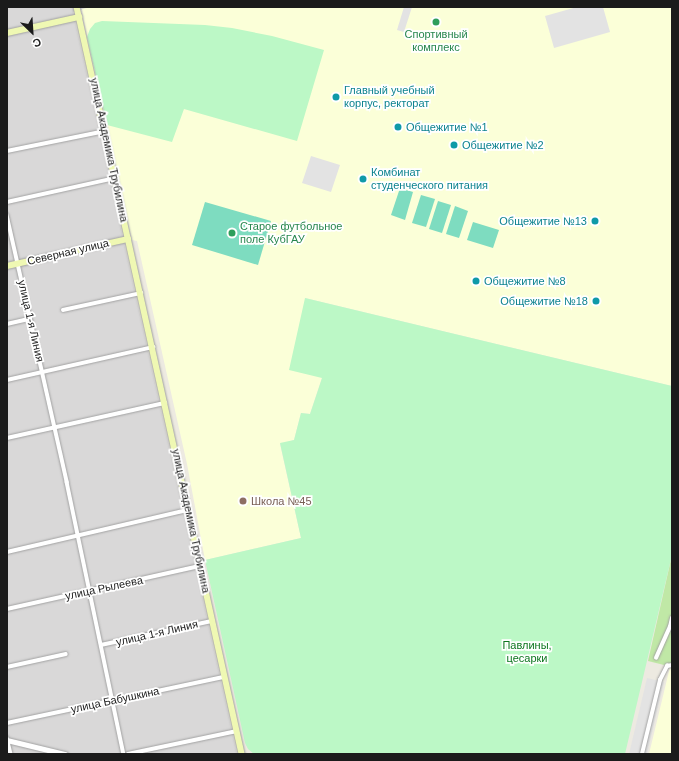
<!DOCTYPE html>
<html>
<head>
<meta charset="utf-8">
<style>
	body { margin:0 }
	#map { position:relative; width:679px; height:761px; overflow:hidden; background:#edeae1; font-family:Arial,sans-serif }
	div>[style] { position:absolute }
	.residential>* { inset:0; background:#d9d8d8 }
	.education>* { inset:0; background:#fbffd8 }
	.grass>* { inset:0; background:#c0e8a6 }
	.park>* { inset:0; background:#bcf8c6 }
	.pitch>* { inset:0; background:#7edcc0 }
	.parking>* { inset:0; background:#e3e3e3 }
	.roads { filter:drop-shadow(0 0 1px #a2a2a2) drop-shadow(0 0 1px #a2a2a2) }
	.minor>* { height:3.5px; margin:-1.75px; padding:0 1.75px; transform-origin:1.75px; border-radius:1.75px; background:#fff }
	.tertiary>* { height:4.5px; margin:-2.25px; padding:0 2.25px; transform-origin:2.25px; border-radius:2.25px; background:#fff }
	.secondary>* { height:5.5px; margin:-2.75px; padding:0 2.75px; transform-origin:2.75px; border-radius:2.75px; background:#eff8b3 }
	.dots>* { width:11px; height:11px; translate:-50% -50%; box-sizing:border-box; border:2px solid #fff; border-radius:50% }
	span { translate:-50% -50%; white-space:nowrap; text-align:center; line-height:1.15; -webkit-text-stroke:3.5px #fff; paint-order:stroke }
	.leisure-label { font-size:11px; color:#27864d }
	.left { translate:0 -50%; text-align:left }
	.culture-label { font-size:11px; color:#0d838f }
	.right { translate:-100% -50%; text-align:right }
	.street-label { font-size:11px; color:#1b1b1b }
	.education-label { font-size:11px; color:#785e54 }
	.park-label { font-size:11px; color:#0c761e }
	.frame { position:absolute; inset:0; border:8px solid #1b1b1b; pointer-events:none }
	.north { position:absolute; left:12px; top:12px; width:40px; height:40px; -webkit-text-stroke:3px #fff; paint-order:stroke; rotate:155deg; font-size:11px; font-weight:700; line-height:16px; text-align:center; color:#1b1b1b }
	.north::after { content:''; display:block; margin:auto; width:14px; height:18px; background:#1b1b1b; clip-path:polygon(50% 0,100% 100%,50% 72%,0 100%) }
</style>
</head>
<body>
<div id="map">
	<div class="residential">
		<div style="clip-path:polygon(7px 7px,92px 7px,73px 12px,237px 754px,7px 754px)"></div>
	</div>
	<div class="education">
		<div style="clip-path:polygon(92px 7px,672px 7px,672px 386px,305px 298px,322px 378px,310px 414px,301px 413px,294px 440px,280px 444px,301px 538px,205px 560px,187px 464px,137px 241px,132px 240px,83px 16px,82px 9px)"></div>
		<div style="clip-path:polygon(670px 667px,672px 668px,672px 754px,649px 754px)"></div>
	</div>
	<div class="grass">
		<div style="clip-path:polygon(672px 555px,672px 667px,648px 661px)"></div>
	</div>
	<div class="park">
		<div style="clip-path:polygon(102px 21px,205px 25px,232px 28px,272px 36px,324px 50px,297px 141px,184px 109px,172px 142px,107px 125px,87px 37px,90px 29px,95px 23px)"></div>
		<div style="clip-path:polygon(305px 298px,672px 386px,672px 555px,625px 754px,254px 754px,248px 749px,245px 743px,205px 560px,301px 538px,280px 443px,294px 440px,301px 413px,310px 414px,322px 378px,289px 370px)"></div>
	</div>
	<div class="pitch">
		<div style="clip-path:polygon(400px 188px,413px 192px,405px 220px,391px 215px)"></div>
		<div style="clip-path:polygon(421px 195px,435px 199px,426px 227px,412px 223px)"></div>
		<div style="clip-path:polygon(438px 201px,451px 205px,442px 233px,429px 229px)"></div>
		<div style="clip-path:polygon(205px 202px,271px 221px,258px 265px,192px 245px)"></div>
		<div style="clip-path:polygon(455px 206px,468px 211px,459px 238px,446px 234px)"></div>
		<div style="clip-path:polygon(473px 222px,499px 230px,493px 248px,467px 240px)"></div>
	</div>
	<div class="parking">
		<div style="clip-path:polygon(404px 7px,412px 7px,404px 32px,397px 30px)"></div>
		<div style="clip-path:polygon(577px 7px,603px 7px,610px 32px,554px 48px,545px 16px)"></div>
		<div style="clip-path:polygon(311px 156px,340px 165px,331px 192px,302px 183px)"></div>
		<div style="clip-path:polygon(647px 678px,664px 682px,647px 754px,629px 754px)"></div>
	</div>
	<div class="roads">
		<div class="minor">
			<div style="left:7px;top:151px;width:100px;rotate:-11.5deg"></div>
			<div style="left:7px;top:202px;width:111px;rotate:-12.5deg"></div>
			<div style="left:7px;top:215px;width:274px;rotate:77.3deg"></div>
			<div style="left:67px;top:482px;width:278px;rotate:78.2deg"></div>
			<div style="left:63px;top:310px;width:80px;rotate:-12.3deg"></div>
			<div style="left:7px;top:324px;width:23px;rotate:-13deg"></div>
			<div style="left:7px;top:380px;width:150px;rotate:-12.7deg"></div>
			<div style="left:7px;top:438px;width:162px;rotate:-12.5deg"></div>
			<div style="left:7px;top:552px;width:186px;rotate:-13.1deg"></div>
			<div style="left:7px;top:609px;width:198px;rotate:-12.6deg"></div>
			<div style="left:101px;top:645px;width:114px;rotate:-12.2deg"></div>
			<div style="left:656px;top:658px;width:34px;rotate:-66deg"></div>
			<div style="left:670px;top:627px;width:9px;rotate:-77deg"></div>
			<div style="left:7px;top:667px;width:60px;rotate:-12.4deg"></div>
			<div style="left:7px;top:723px;width:222px;rotate:-12deg"></div>
			<div style="left:7px;top:738px;width:16px;rotate:76deg"></div>
			<div style="left:128px;top:754px;width:111px;rotate:-11.9deg"></div>
			<div style="left:642px;top:754px;width:76px;rotate:-76.3deg"></div>
			<div style="left:660px;top:680px;width:16px;rotate:-63deg"></div>
			<div style="left:667px;top:666px;width:5px;rotate:-11deg"></div>
		</div>
		<div class="tertiary">
			<div style="left:7px;top:740px;width:60px;rotate:13.6deg"></div>
		</div>
		<div class="secondary">
			<div style="left:77px;top:7px;width:765px;rotate:77.54deg"></div>
			<div style="left:7px;top:33px;width:74px;rotate:-12.5deg"></div>
			<div style="left:7px;top:266px;width:124px;rotate:-12.6deg"></div>
		</div>
	</div>
	<div class="dots">
		<div style="left:436px;top:22px;background:#2e9e5b"></div>
		<div style="left:336px;top:97px;background:#0f9aa8"></div>
		<div style="left:398px;top:127px;background:#0f9aa8"></div>
		<div style="left:454px;top:145px;background:#0f9aa8"></div>
		<div style="left:363px;top:179px;background:#0f9aa8"></div>
		<div style="left:595px;top:221px;background:#0f9aa8"></div>
		<div style="left:232px;top:233px;background:#2e9e5b"></div>
		<div style="left:476px;top:281px;background:#0f9aa8"></div>
		<div style="left:596px;top:301px;background:#0f9aa8"></div>
		<div style="left:243px;top:501px;background:#8d6e63"></div>
	</div>
	<div class="leisure-label">
		<span style="left:436px;top:41px">Спортивный<br>комплекс</span>
		<span class="left" style="left:240px;top:233px">Старое футбольное<br>поле КубГАУ</span>
	</div>
	<div class="culture-label">
		<span class="left" style="left:344px;top:97px">Главный учебный<br>корпус, ректорат</span>
		<span class="left" style="left:406px;top:127px">Общежитие №1</span>
		<span class="left" style="left:462px;top:145px">Общежитие №2</span>
		<span class="left" style="left:371px;top:179px">Комбинат<br>студенческого питания</span>
		<span class="right" style="left:587px;top:221px">Общежитие №13</span>
		<span class="left" style="left:484px;top:281px">Общежитие №8</span>
		<span class="right" style="left:588px;top:301px">Общежитие №18</span>
	</div>
	<div class="street-label">
		<span style="left:109px;top:150px;rotate:78deg">улица Академика Трубилина</span>
		<span style="left:68px;top:252px;rotate:-13deg">Северная улица</span>
		<span style="left:31px;top:321px;rotate:77deg">улица 1-я Линия</span>
		<span style="left:191px;top:521px;rotate:78deg">улица Академика Трубилина</span>
		<span style="left:104px;top:588px;rotate:-12deg">улица Рылеева</span>
		<span style="left:157px;top:633px;rotate:-13deg">улица 1-я Линия</span>
		<span style="left:115px;top:700px;rotate:-12deg">улица Бабушкина</span>
	</div>
	<div class="education-label">
		<span class="left" style="left:251px;top:501px">Школа №45</span>
	</div>
	<div class="park-label">
		<span style="left:527px;top:652px">Павлины,<br>цесарки</span>
	</div>
	<div class="frame"></div>
	<div class="north">С</div>
</div>
</body>
</html>
